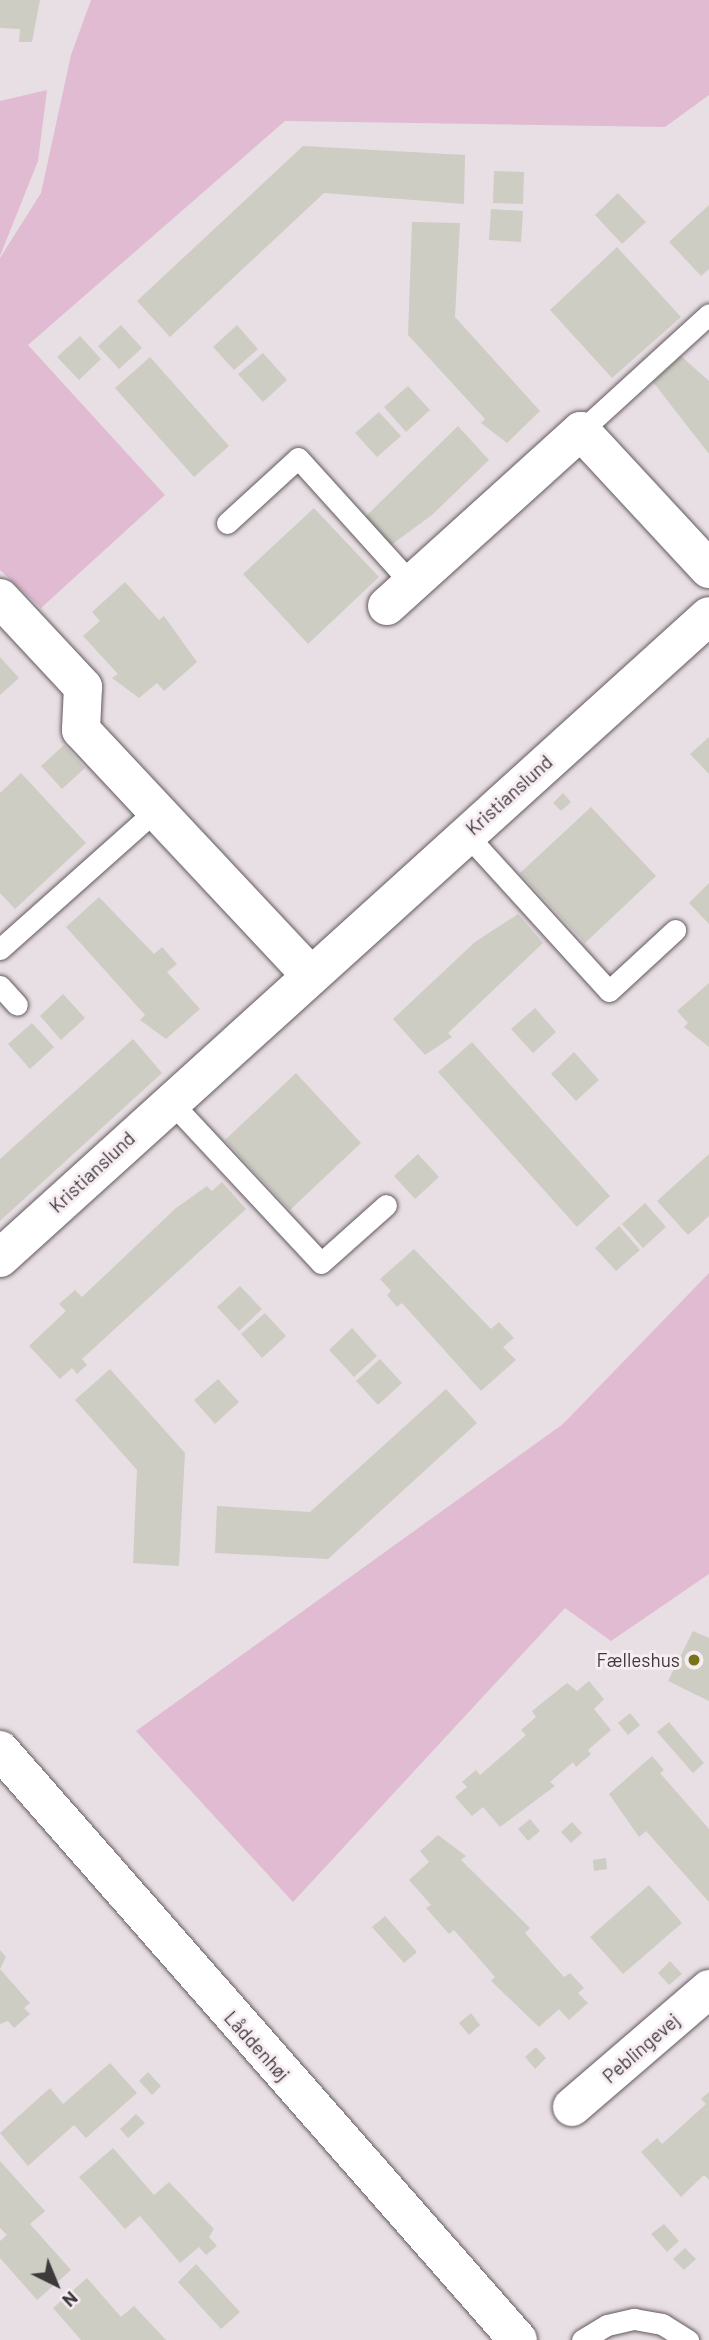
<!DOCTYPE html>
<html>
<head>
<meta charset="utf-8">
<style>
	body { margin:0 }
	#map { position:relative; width:709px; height:2340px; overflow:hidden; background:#e8dfe4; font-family:Barlow,sans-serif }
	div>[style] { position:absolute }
	.green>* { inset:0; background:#e0bbd2 }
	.building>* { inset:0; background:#cdcdc3 }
	.roads { filter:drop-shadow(0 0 2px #635a5f) drop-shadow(0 0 2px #635a5f) }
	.lane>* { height:21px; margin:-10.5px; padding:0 10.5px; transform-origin:10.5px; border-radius:10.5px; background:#fff }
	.street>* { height:38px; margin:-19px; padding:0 19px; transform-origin:19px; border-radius:19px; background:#fff }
	.secondary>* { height:38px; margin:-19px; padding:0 19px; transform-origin:19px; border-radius:19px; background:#fff }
	.dots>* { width:19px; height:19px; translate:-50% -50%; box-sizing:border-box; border:4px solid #f6ecf2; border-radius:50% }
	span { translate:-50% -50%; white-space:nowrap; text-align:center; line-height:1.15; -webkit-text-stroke:6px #f6ecf2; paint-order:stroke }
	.street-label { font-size:19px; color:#3e3a3c }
	.poi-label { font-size:19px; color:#3e3a3c }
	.right { translate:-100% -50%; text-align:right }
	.north { position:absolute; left:21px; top:2249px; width:70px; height:70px; -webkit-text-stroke:5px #f6ecf2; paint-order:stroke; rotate:137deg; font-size:19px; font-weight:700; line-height:28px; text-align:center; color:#3e3a3c }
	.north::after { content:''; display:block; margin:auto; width:24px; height:32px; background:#3e3a3c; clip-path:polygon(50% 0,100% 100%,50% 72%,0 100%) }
</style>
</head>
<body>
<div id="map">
	<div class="green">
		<div style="clip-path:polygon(91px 0,709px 0,709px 95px,665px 127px,285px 121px,28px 345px,165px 495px,41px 608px,0 570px,0 258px,41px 193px,71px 55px)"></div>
		<div style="clip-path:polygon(47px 90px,38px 161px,0 256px,0 101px)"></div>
		<div style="clip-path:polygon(709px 1273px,709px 1574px,611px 1641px,565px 1608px,293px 1902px,136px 1731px,563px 1424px)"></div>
	</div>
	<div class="building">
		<div style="clip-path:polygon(0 0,40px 0,32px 42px,19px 42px,20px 29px,0 28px)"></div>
		<div style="clip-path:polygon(303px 146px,465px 155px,464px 204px,324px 193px,170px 337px,137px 301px)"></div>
		<div style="clip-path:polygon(494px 171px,524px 172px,523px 204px,493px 203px)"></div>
		<div style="clip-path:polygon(618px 193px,646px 222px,622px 244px,595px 215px)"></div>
		<div style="clip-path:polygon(709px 205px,709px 269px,701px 276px,669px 242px)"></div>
		<div style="clip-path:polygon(491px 209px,523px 211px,521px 242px,489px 240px)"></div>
		<div style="clip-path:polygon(412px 222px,460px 223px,455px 317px,540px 411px,507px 443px,481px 423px,485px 419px,408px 335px)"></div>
		<div style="clip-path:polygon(617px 247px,681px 317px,612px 378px,550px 310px)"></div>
		<div style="clip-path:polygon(121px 325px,142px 348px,119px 369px,98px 346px)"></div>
		<div style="clip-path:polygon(237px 325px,258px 349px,234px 370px,213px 347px)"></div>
		<div style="clip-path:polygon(80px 336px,101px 359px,79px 380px,57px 357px)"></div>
		<div style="clip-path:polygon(263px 353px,287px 380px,263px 402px,238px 374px)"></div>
		<div style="clip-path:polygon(681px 356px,709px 381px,709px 454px,653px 382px)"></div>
		<div style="clip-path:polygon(150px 357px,229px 446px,194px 477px,115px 388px)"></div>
		<div style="clip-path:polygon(408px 386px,430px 410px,406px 432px,384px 407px)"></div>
		<div style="clip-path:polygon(379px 412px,401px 436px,377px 457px,355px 433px)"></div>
		<div style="clip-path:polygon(458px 426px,489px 460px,432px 515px,391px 545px,365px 517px)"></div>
		<div style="clip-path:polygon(314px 508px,379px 577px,308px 644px,243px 574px)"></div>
		<div style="clip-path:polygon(125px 582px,159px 620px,164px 616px,197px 662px,164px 691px,157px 683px,139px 698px,112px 678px,118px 674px,83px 636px,100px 621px,92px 612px)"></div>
		<div style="clip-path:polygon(0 657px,19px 678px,0 695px)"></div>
		<div style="clip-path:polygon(709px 737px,709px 774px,690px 754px)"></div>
		<div style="clip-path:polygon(64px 745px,85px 768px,62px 789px,41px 766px)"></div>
		<div style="clip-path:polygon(21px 773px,86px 843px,15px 909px,0 893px,0 793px)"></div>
		<div style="clip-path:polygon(563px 793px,571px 802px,561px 811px,553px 803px)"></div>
		<div style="clip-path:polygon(591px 807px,656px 876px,585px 943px,520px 873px)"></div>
		<div style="clip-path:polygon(709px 883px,709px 924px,689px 903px)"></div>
		<div style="clip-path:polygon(99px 897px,154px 954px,162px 947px,177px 964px,167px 972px,200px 1009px,166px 1039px,140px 1020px,145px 1015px,66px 927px)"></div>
		<div style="clip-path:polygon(518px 914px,543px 943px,448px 1033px,452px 1037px,425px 1055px,393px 1019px,475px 942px)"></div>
		<div style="clip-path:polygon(709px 983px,709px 1047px,684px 1027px,688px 1023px,677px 1011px)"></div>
		<div style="clip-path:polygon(63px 994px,85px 1018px,61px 1040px,40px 1016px)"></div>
		<div style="clip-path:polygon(535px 1008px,556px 1032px,533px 1053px,511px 1029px)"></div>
		<div style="clip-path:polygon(32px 1023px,54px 1047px,30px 1069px,8px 1044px)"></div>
		<div style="clip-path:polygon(133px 1039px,162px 1073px,0 1221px,0 1159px)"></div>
		<div style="clip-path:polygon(472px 1042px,610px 1196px,577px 1227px,438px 1072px)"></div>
		<div style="clip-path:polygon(574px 1052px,599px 1080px,576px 1101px,551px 1074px)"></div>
		<div style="clip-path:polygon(296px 1073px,361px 1143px,290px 1210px,225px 1140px)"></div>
		<div style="clip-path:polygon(418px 1154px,439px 1177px,415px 1199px,394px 1176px)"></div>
		<div style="clip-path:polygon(709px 1154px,709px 1216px,688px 1235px,657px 1201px)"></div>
		<div style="clip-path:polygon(222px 1182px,246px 1209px,82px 1359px,87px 1365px,77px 1374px,72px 1368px,60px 1379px,29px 1346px,66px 1311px,59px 1304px,75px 1290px,82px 1297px,176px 1208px,207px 1186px,212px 1191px)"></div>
		<div style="clip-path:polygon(645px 1203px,666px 1227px,643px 1248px,622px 1224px)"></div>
		<div style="clip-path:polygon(619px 1226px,640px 1250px,616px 1271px,595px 1248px)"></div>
		<div style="clip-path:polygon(414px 1249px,491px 1329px,499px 1322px,514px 1338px,503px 1347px,516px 1360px,481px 1391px,402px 1303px,397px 1307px,387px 1295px,391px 1291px,380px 1279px)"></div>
		<div style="clip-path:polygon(240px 1286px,262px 1309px,239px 1331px,217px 1307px)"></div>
		<div style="clip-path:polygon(265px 1313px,286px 1336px,262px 1358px,241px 1334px)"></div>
		<div style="clip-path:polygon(352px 1328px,377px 1356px,354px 1377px,329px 1350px)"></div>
		<div style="clip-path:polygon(380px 1359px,402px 1383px,378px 1405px,356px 1381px)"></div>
		<div style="clip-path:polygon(110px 1369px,185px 1453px,179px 1566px,133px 1563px,137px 1470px,75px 1400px)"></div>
		<div style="clip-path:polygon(218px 1379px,239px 1402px,215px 1424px,194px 1400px)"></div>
		<div style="clip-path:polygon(446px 1389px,477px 1423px,328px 1559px,215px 1553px,217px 1506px,310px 1512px)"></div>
		<div style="clip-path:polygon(693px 1631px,709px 1638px,709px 1701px,668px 1681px)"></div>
		<div style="clip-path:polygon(589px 1681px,604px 1699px,594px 1709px,611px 1730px,588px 1750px,591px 1754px,576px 1767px,573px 1762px,550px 1782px,555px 1786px,500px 1827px,483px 1807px,472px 1816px,455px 1797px,467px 1787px,462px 1782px,476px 1770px,480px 1775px,526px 1735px,521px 1730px,536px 1717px,532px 1711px,567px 1683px,577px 1691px)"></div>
		<div style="clip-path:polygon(630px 1713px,640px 1725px,628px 1735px,618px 1723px)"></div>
		<div style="clip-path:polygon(669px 1722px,704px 1763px,693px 1773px,657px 1732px)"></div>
		<div style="clip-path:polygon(652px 1756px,664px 1770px,660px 1773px,709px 1829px,709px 1902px,646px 1831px,639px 1837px,609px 1794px)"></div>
		<div style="clip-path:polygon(530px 1819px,540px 1831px,528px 1841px,518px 1829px)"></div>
		<div style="clip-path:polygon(572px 1822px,582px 1833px,571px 1843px,561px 1832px)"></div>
		<div style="clip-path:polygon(438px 1835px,466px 1856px,461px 1860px,530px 1928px,525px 1933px,564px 1977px,570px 1973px,584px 1988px,578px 1993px,588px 2003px,569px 2020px,559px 2009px,539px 2027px,491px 1981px,495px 1977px,454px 1930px,449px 1934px,426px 1908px,431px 1905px,409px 1880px,429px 1862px,420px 1851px)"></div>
		<div style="clip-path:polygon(606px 1858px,607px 1869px,594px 1871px,593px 1860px)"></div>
		<div style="clip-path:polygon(649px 1885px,682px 1923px,623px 1974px,590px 1937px)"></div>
		<div style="clip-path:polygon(385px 1916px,417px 1952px,404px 1963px,372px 1927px)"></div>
		<div style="clip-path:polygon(0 1950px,6px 1957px,0 1969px,30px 2003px,24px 2008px,30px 2014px,14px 2028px,8px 2021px,0 2024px)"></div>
		<div style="clip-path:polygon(670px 1961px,682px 1974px,669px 1985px,658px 1973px)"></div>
		<div style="clip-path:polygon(471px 2013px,480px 2025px,469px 2035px,459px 2023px)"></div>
		<div style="clip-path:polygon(536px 2047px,546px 2058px,535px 2069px,525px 2057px)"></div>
		<div style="clip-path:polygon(110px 2063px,137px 2093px,86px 2138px,74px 2125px,28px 2166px,0 2133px,50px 2088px,63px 2104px)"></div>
		<div style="clip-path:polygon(148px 2072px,161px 2086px,152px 2095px,139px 2081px)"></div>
		<div style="clip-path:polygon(709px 2092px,709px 2180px,704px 2175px,681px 2197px,641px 2152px,657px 2138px,662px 2144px,706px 2104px,701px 2099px)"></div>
		<div style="clip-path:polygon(136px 2114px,145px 2123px,128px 2138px,120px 2129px)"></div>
		<div style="clip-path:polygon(113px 2148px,154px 2195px,169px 2182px,214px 2229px,209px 2237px,217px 2246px,206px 2255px,199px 2247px,180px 2263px,140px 2216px,125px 2229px,79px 2177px)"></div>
		<div style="clip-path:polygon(0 2161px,45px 2211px,30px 2224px,71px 2270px,37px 2300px,0 2258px,0 2241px,7px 2235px,0 2228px)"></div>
		<div style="clip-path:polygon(664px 2224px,679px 2241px,667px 2252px,651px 2234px)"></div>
		<div style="clip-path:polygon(685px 2248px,696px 2259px,684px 2270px,673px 2259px)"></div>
		<div style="clip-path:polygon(196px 2264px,240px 2312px,221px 2329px,178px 2282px)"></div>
		<div style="clip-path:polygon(87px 2278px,121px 2317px,134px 2306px,166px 2340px,81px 2340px,53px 2308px)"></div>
	</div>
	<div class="roads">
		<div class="lane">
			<div style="left:581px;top:431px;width:173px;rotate:-42.4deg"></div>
			<div style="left:227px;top:523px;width:96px;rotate:-42.5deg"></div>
			<div style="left:298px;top:458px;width:170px;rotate:47.9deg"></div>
			<div style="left:466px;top:834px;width:212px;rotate:47.7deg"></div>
			<div style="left:609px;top:991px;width:90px;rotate:-42.7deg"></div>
			<div style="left:0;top:949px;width:209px;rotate:-41.7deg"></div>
			<div style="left:0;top:986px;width:25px;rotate:48deg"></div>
			<div style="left:170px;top:1101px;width:221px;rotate:47deg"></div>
			<div style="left:321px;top:1263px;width:87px;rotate:-41.7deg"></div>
			<div style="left:582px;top:2340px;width:29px;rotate:-31deg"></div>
			<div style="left:607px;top:2325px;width:28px;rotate:-13deg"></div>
			<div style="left:634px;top:2319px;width:28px;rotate:10deg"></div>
			<div style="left:662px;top:2324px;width:31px;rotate:32deg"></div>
		</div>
		<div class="street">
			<div style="left:0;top:598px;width:122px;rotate:47deg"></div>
			<div style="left:83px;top:687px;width:43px;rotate:92.7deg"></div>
			<div style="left:81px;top:730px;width:335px;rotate:46.9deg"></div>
			<div style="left:387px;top:606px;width:261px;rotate:-42.1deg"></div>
			<div style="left:581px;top:431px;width:188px;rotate:47.2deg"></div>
			<div style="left:0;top:1258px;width:956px;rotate:-42.16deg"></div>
			<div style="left:572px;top:2107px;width:181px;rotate:-40.7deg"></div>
		</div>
		<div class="secondary">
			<div style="left:0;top:1750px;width:785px;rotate:48.72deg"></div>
		</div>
	</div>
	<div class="dots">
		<div style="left:694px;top:1660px;background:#777418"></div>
	</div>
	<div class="street-label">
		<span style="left:509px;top:795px;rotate:-42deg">Kristianslund</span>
		<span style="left:92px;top:1172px;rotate:-43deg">Kristianslund</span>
		<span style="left:257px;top:2046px;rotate:48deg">Låddenhøj</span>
		<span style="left:641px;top:2048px;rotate:-41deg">Peblingevej</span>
	</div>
	<div class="poi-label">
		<span class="right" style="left:680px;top:1660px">Fælleshus</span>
	</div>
	<div class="north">N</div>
</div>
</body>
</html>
